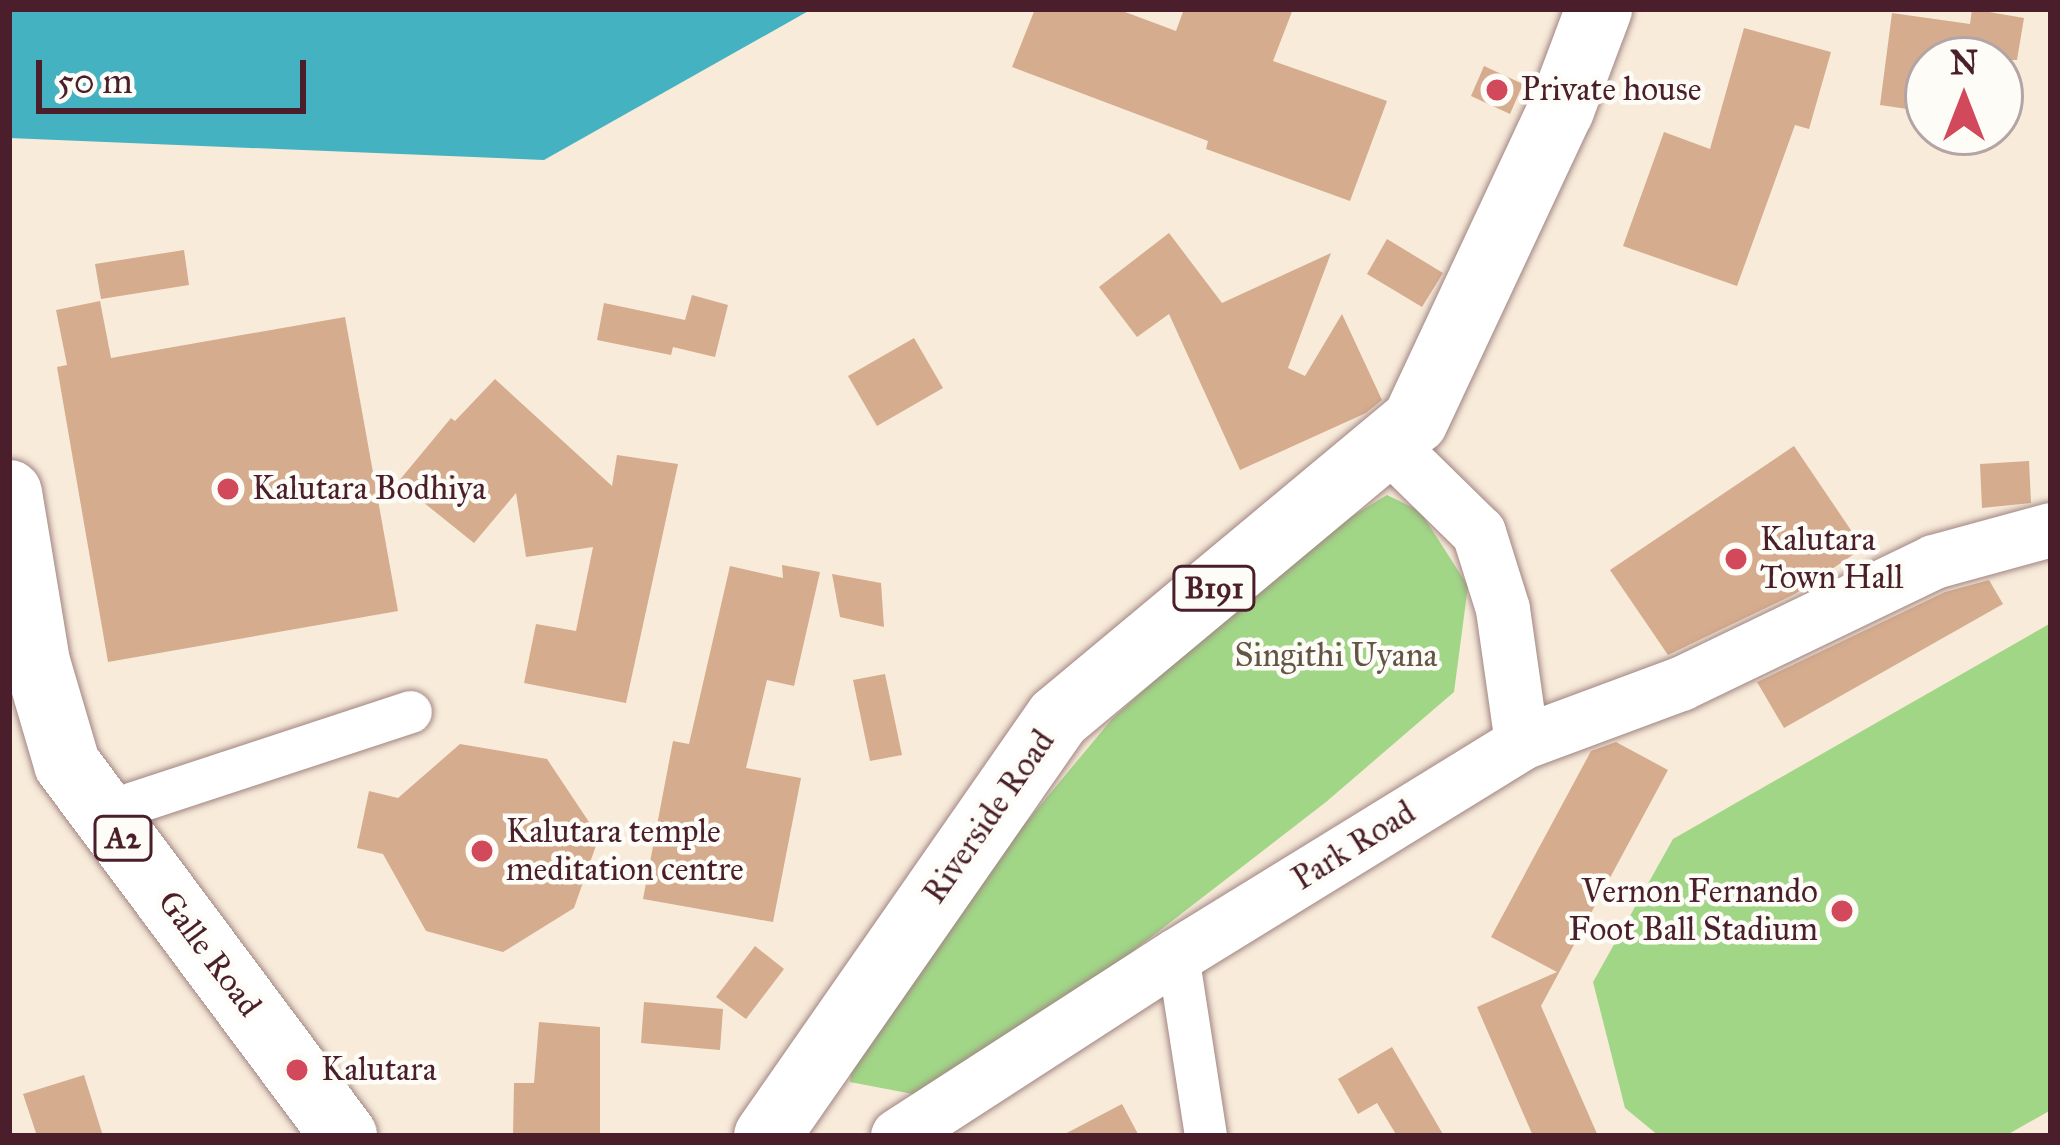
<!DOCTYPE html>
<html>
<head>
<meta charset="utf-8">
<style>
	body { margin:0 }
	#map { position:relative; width:2060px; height:1145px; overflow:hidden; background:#f8ebda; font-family:"IM FELL Great Primer",serif }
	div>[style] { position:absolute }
	.green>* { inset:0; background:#a1d687 }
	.water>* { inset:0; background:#44b2c1 }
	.building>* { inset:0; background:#d5ac8e }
	.roads { filter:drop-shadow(0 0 3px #a18582) drop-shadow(0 0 3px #a18582) }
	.minor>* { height:42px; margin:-21px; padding:0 21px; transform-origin:21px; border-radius:21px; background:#fff }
	.tertiary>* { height:54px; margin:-27px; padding:0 27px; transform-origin:27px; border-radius:27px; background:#fff }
	.primary>* { height:66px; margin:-33px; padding:0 33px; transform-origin:33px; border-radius:33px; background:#fff }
	.trunk>* { height:66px; margin:-33px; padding:0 33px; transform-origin:33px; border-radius:33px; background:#fff }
	.dots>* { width:33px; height:33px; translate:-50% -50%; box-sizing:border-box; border:6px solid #fdfcf7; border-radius:50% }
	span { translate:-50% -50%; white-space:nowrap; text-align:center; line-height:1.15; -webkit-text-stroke:9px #fdfcf7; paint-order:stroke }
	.shield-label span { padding:3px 9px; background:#fdfcf7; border:3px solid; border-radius:9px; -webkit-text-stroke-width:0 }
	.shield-label { font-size:30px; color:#4a1f2b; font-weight:700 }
	.poi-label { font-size:33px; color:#4a1f2b }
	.left { translate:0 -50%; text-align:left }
	.right { translate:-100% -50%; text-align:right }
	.park-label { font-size:33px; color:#645647 }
	.street-label { font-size:33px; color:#4a1f2b }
	.frame { position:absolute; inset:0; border:12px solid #4a1f2b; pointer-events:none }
	.north { position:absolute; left:1904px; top:36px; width:120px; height:120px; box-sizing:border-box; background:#fdfcf7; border:3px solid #b5a4a5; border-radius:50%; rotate:0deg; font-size:33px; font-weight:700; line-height:48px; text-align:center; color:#4a1f2b }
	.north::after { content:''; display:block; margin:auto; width:42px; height:54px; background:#d1495b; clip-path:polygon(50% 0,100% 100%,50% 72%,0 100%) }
	.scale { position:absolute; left:36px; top:60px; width:270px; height:54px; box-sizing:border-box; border:6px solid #4a1f2b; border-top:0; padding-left:15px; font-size:36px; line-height:42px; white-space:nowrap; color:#4a1f2b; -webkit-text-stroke:9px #fdfcf7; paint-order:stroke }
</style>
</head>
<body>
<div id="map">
	<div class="green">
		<div style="clip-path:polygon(1387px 495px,1420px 511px,1468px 586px,1454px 692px,1326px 802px,1093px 982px,918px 1095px,850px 1082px,856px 1027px,1112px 719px,1304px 545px)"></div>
		<div style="clip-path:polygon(2051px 623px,2051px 1110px,2005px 1136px,1659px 1136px,1625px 1108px,1593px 982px,1673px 839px)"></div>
	</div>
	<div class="water">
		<div style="clip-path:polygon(9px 9px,812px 9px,544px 160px,9px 138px)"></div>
	</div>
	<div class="building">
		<div style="clip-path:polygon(1035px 9px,1117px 9px,1176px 31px,1184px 9px,1293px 9px,1273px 61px,1387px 101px,1350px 201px,1206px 149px,1208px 141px,1012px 67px)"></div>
		<div style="clip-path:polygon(1972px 9px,2024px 18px,2017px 60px,1928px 60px,1928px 112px,1880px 105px,1892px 13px,1970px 24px)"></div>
		<div style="clip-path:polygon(1744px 28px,1831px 52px,1809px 129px,1795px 125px,1737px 286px,1623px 246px,1664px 132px,1710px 149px)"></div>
		<div style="clip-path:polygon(1484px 66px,1523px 84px,1510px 114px,1471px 96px)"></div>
		<div style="clip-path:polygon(1169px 233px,1222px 303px,1331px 253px,1288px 368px,1305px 376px,1342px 314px,1382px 400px,1366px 413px,1240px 470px,1169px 314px,1137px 337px,1099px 287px)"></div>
		<div style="clip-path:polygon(1387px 239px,1443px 273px,1422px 307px,1367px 274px)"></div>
		<div style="clip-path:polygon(184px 250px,189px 285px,101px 299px,95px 264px)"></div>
		<div style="clip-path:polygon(692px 295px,728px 305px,715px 357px,673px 347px,671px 355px,597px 340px,604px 303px,685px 320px)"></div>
		<div style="clip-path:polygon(100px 301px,111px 358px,345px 317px,398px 611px,108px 662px,57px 367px,67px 365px,56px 310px)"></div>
		<div style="clip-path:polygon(914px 338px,943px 388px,877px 426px,848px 376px)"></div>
		<div style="clip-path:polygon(495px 379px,612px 486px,617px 455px,678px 464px,626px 703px,524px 683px,536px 624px,576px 631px,593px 547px,526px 557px,516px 493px,474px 543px,398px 482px,451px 418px,455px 421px)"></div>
		<div style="clip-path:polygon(1794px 446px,1863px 548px,1795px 594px,1668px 655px,1610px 570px)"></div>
		<div style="clip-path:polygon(2029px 461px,2031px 503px,1982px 508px,1980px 464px)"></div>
		<div style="clip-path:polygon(782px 565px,820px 572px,794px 686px,767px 680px,746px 768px,801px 778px,773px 922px,643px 899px,673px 741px,689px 744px,730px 566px,783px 578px)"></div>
		<div style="clip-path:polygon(832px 574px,881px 583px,884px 627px,840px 617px)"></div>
		<div style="clip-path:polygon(1989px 580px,2003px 604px,1784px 728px,1757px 682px,1945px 592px)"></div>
		<div style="clip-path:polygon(885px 674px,902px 755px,870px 761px,853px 680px)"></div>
		<div style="clip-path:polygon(1616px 742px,1668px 770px,1541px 1006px,1598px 1136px,1533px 1136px,1477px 1007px,1557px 972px,1491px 937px,1591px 751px)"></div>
		<div style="clip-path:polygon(460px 744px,547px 759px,599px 837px,574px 908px,503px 952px,426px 931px,383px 854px,357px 848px,369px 791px,398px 798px)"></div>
		<div style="clip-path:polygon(755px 946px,784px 969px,746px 1019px,716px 997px)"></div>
		<div style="clip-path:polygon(644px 1002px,723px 1009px,720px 1050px,641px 1043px)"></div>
		<div style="clip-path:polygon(539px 1022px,600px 1027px,600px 1136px,513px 1136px,514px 1083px,534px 1083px)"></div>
		<div style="clip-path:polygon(1392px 1047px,1444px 1136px,1397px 1136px,1377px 1103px,1358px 1114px,1338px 1079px)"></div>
		<div style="clip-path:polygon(84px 1075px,103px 1136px,37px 1136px,23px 1094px)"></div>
		<div style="clip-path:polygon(1122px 1104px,1139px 1136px,1061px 1136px)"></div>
	</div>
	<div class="roads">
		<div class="minor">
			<div style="left:104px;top:813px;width:323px;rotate:-18.2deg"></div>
			<div style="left:1178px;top:955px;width:183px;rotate:81.2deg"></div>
		</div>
		<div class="tertiary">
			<div style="left:1522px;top:743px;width:170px;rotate:-20.4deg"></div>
			<div style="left:1681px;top:684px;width:281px;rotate:-25.7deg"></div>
			<div style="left:1934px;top:562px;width:121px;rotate:-15.3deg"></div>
			<div style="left:898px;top:1136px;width:333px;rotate:-32.9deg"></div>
			<div style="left:1178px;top:955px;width:404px;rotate:-31.6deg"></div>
			<div style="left:1522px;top:743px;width:135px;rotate:-98.1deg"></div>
			<div style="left:1503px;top:609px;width:80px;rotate:-107.5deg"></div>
			<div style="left:1479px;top:533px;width:127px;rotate:-135.6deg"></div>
		</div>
		<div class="primary">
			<div style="left:767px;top:1136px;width:509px;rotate:-55.16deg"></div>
			<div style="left:1058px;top:718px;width:464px;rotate:-39.8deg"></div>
			<div style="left:1415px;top:421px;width:344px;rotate:-64.9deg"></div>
			<div style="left:1561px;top:110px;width:108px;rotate:-69.4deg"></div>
		</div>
		<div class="trunk">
			<div style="left:9px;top:493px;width:171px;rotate:80.6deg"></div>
			<div style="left:37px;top:662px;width:106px;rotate:73.6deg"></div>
			<div style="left:67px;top:764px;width:464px;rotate:53.3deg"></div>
		</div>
	</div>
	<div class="dots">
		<div style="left:1497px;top:90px;background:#d1495b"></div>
		<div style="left:228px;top:489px;background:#d1495b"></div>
		<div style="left:1736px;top:559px;background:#d1495b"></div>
		<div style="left:482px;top:851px;background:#d1495b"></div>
		<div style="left:1842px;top:911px;background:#d1495b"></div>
		<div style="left:297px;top:1070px;background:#d1495b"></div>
	</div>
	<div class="shield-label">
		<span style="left:1214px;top:588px">B191</span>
		<span style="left:123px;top:838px">A2</span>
	</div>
	<div class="poi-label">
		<span class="left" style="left:1521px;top:90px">Private house</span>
		<span class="left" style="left:252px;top:489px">Kalutara Bodhiya</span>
		<span class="left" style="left:1760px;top:559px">Kalutara<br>Town Hall</span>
		<span class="left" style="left:506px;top:851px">Kalutara temple<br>meditation centre</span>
		<span class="right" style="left:1818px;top:911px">Vernon Fernando<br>Foot Ball Stadium</span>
		<span class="left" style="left:321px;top:1070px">Kalutara</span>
	</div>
	<div class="park-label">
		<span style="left:1336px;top:656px">Singithi Uyana</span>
	</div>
	<div class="street-label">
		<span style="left:989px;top:817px;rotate:-55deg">Riverside Road</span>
		<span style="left:1354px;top:846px;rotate:-32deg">Park Road</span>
		<span style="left:209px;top:954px;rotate:53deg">Galle Road</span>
	</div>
	<div class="frame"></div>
	<div class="north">N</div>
	<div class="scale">50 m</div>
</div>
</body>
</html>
